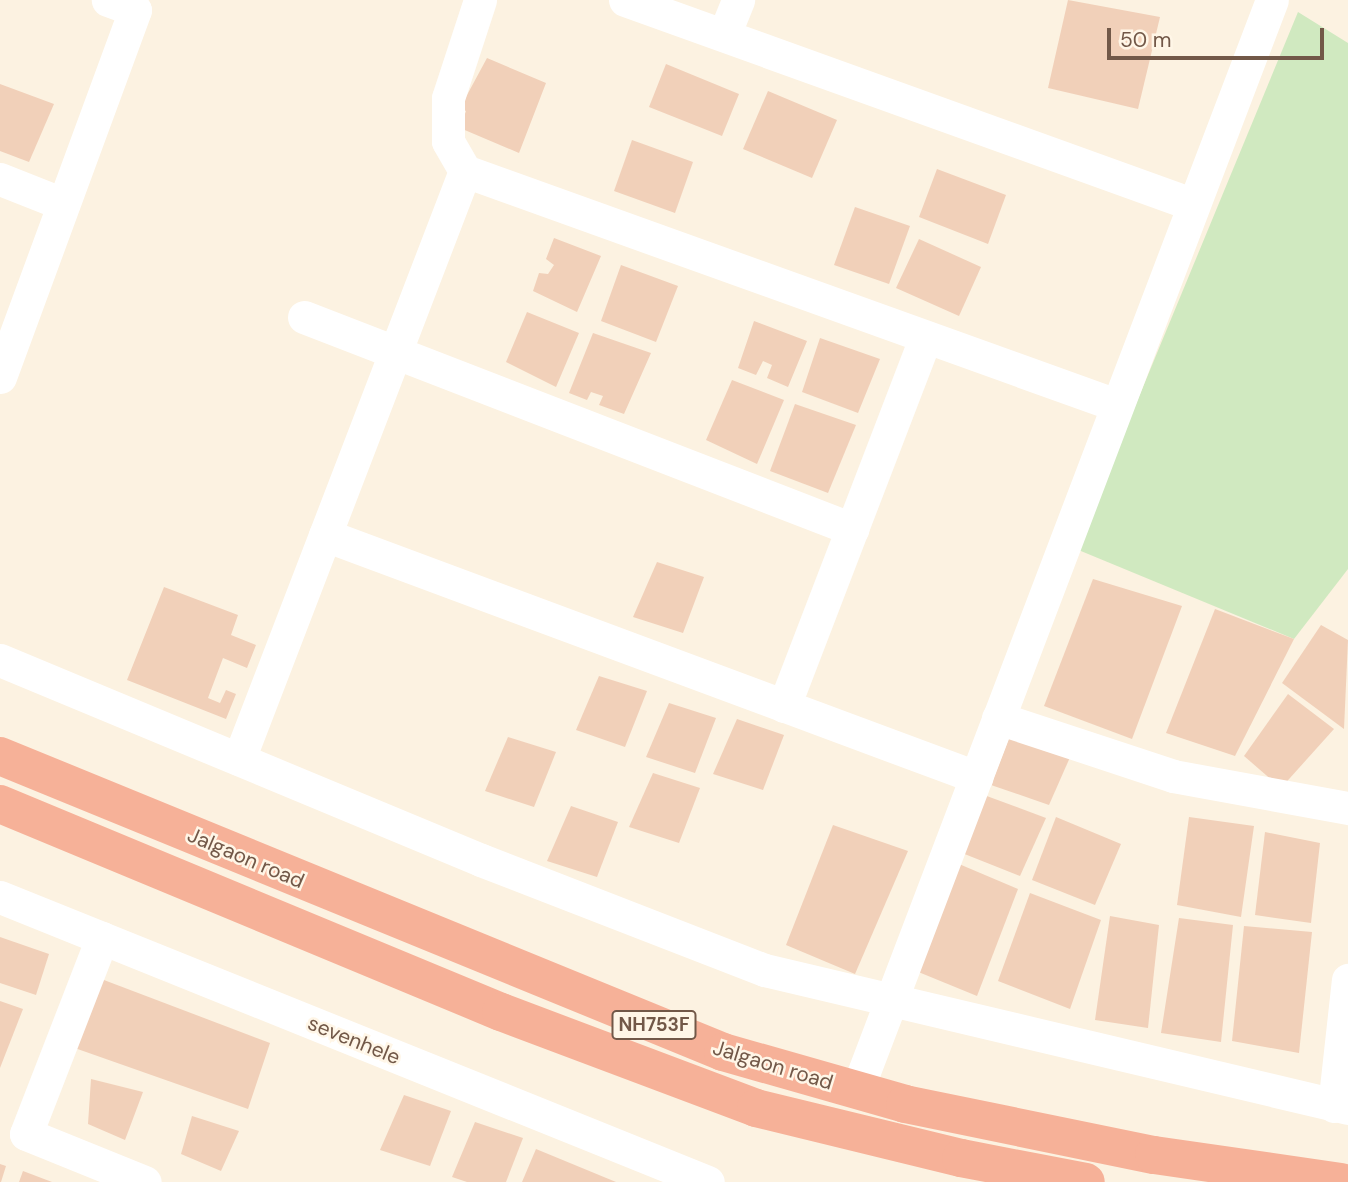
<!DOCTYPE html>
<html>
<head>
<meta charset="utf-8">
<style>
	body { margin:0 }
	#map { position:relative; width:1348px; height:1182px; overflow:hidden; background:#fcf2e1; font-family:"DM Sans",sans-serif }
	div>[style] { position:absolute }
	.green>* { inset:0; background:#d0e9c0 }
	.building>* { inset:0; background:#f1d0b9 }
	.minor>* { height:33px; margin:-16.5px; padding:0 16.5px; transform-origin:16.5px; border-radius:16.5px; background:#fff }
	.highway>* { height:38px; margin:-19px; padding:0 19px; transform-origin:19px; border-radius:19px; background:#f6b198 }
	span { translate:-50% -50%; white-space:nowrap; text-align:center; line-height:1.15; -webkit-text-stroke:5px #fff6e7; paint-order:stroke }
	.shield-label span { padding:2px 5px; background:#fff6e7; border:2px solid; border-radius:5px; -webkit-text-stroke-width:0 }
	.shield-label { font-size:19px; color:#725848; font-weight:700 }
	.street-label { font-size:21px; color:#725848 }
	.scale { position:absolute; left:1107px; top:28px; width:217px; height:32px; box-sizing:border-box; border:4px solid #725848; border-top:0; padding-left:9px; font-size:21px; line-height:24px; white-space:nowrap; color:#725848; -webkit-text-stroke:5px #fff6e7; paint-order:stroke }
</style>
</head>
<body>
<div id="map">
	<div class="green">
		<div style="clip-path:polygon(1298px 12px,1348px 43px,1348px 569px,1294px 639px,1076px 549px)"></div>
	</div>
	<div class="building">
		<div style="clip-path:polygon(1068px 0,1160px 17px,1138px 109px,1048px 88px)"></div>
		<div style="clip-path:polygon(487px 58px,546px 83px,519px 153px,460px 128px,466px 111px,460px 108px)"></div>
		<div style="clip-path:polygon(666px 64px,739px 94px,722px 136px,649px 107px)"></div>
		<div style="clip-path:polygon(0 84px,54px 104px,29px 162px,0 151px)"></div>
		<div style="clip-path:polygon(768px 91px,837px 120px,812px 178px,743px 149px)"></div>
		<div style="clip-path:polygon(632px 140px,693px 162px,675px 213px,614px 191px)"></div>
		<div style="clip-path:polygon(937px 169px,1006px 195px,988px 244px,919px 217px)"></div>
		<div style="clip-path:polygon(855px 207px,910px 226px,889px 284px,834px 265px)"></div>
		<div style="clip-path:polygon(554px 238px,601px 256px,577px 312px,533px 291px,539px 273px,548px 274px,554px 265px,546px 259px)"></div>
		<div style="clip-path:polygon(919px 239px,981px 267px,959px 316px,896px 288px)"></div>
		<div style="clip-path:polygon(621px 265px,678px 286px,656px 342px,601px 321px)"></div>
		<div style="clip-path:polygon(527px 312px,579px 333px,556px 387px,506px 362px)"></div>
		<div style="clip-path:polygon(754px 321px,807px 341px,788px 387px,767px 378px,772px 365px,763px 361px,756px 375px,738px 368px)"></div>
		<div style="clip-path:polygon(593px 333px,651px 353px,624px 414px,599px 405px,603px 396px,591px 392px,587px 400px,569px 393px)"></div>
		<div style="clip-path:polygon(820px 338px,880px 359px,858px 413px,802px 392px)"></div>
		<div style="clip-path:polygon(732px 380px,784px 400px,757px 464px,706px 440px)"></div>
		<div style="clip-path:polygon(795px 404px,856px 425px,828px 493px,770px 471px)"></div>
		<div style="clip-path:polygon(657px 562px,704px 577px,683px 633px,633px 617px)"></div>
		<div style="clip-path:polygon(1093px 579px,1182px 606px,1132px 739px,1044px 706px)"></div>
		<div style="clip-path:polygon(164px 587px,238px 615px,231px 635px,256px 645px,247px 668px,223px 658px,208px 698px,220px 703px,226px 690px,236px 694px,226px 719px,127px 680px)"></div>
		<div style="clip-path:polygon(1215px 609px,1294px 639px,1235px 756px,1166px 733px)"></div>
		<div style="clip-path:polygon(1321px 625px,1348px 640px,1344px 729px,1282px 683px)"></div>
		<div style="clip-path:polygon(599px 676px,647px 691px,625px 747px,576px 730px)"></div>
		<div style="clip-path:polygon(1288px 694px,1334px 729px,1281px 788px,1244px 756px)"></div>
		<div style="clip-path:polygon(669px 703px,716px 718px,695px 773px,646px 757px)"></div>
		<div style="clip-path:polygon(737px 719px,784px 735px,763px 790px,713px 774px)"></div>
		<div style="clip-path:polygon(1011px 733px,1071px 755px,1049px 805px,991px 785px)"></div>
		<div style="clip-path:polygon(508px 737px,556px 752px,534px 807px,485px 791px)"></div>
		<div style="clip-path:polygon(653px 773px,700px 788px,679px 843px,629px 827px)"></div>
		<div style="clip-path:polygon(984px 795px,1046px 818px,1020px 876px,962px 853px)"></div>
		<div style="clip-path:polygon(571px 806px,618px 822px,597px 877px,547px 861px)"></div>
		<div style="clip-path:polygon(1056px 817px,1121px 844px,1095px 905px,1032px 880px)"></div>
		<div style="clip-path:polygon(1189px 817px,1254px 826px,1241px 917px,1177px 905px)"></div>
		<div style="clip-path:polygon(833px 825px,908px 851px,855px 974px,786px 945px)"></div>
		<div style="clip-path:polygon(1265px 832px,1320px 843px,1311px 923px,1255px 915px)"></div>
		<div style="clip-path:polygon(959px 864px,1018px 889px,977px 996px,916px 971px)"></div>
		<div style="clip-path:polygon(1030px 893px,1101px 920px,1070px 1009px,998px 981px)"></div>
		<div style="clip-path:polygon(1110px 916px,1159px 925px,1148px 1028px,1095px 1020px)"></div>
		<div style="clip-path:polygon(1179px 918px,1233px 925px,1221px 1042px,1161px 1033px)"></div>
		<div style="clip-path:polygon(1244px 926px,1312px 932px,1299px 1053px,1232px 1041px)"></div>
		<div style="clip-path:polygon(0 937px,49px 954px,36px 995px,0 983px)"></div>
		<div style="clip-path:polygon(96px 977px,270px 1043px,248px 1109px,69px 1046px)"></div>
		<div style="clip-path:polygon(0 1001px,23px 1009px,0 1068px)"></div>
		<div style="clip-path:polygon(91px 1079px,143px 1092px,125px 1140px,88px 1124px)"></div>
		<div style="clip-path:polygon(404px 1095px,451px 1111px,430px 1166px,380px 1150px)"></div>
		<div style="clip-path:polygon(192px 1116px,239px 1131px,221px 1171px,181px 1154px)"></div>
		<div style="clip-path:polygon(475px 1122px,523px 1138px,506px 1182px,467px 1182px,452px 1177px)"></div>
		<div style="clip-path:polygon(536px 1149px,616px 1182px,522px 1182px)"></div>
		<div style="clip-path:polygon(0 1164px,6px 1166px,1px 1182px,0 1182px)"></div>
		<div style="clip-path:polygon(23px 1171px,52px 1182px,19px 1182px)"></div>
	</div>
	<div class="minor">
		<div style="left:625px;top:0;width:603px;rotate:19.79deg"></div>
		<div style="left:724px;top:35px;width:38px;rotate:-68deg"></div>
		<div style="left:465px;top:171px;width:692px;rotate:19.77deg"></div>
		<div style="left:0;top:179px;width:68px;rotate:21.6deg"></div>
		<div style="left:304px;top:317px;width:588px;rotate:21.15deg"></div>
		<div style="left:0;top:377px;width:391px;rotate:-69.8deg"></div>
		<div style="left:135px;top:10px;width:29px;rotate:-160deg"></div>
		<div style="left:325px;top:535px;width:695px;rotate:20.39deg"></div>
		<div style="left:0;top:660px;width:521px;rotate:22.58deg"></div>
		<div style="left:481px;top:860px;width:305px;rotate:21.2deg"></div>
		<div style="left:765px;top:970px;width:599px;rotate:13.32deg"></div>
		<div style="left:784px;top:706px;width:395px;rotate:-69deg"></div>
		<div style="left:998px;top:718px;width:184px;rotate:18.3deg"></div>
		<div style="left:1173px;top:776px;width:178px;rotate:10.4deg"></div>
		<div style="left:239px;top:759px;width:630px;rotate:-68.98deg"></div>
		<div style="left:465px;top:171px;width:34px;rotate:-120deg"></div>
		<div style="left:448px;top:141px;width:43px;rotate:-90deg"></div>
		<div style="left:448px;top:98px;width:103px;rotate:-71.9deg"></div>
		<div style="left:0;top:897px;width:763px;rotate:21.93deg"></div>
		<div style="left:102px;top:938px;width:210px;rotate:111.2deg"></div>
		<div style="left:26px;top:1134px;width:128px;rotate:22deg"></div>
		<div style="left:857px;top:1090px;width:1166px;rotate:-69.16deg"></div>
		<div style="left:1334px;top:1106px;width:127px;rotate:-83.7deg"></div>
	</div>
	<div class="highway">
		<div style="left:0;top:756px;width:781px;rotate:22.26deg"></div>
		<div style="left:723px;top:1052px;width:189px;rotate:15.9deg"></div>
		<div style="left:905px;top:1104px;width:254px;rotate:11.6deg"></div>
		<div style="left:1154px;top:1155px;width:189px;rotate:8.2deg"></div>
		<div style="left:0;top:804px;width:542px;rotate:22.55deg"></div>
		<div style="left:501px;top:1012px;width:272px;rotate:20.6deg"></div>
		<div style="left:756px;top:1108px;width:211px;rotate:13.7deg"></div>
		<div style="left:961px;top:1158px;width:127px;rotate:10.9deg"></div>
	</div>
	<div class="shield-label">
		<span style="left:654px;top:1025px">NH753F</span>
	</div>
	<div class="street-label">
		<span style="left:246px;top:858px;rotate:23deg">Jalgaon road</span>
		<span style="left:354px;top:1040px;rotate:22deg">sevenhele</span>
		<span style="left:773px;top:1065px;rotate:17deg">Jalgaon road</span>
	</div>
	<div class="scale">50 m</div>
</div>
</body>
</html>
